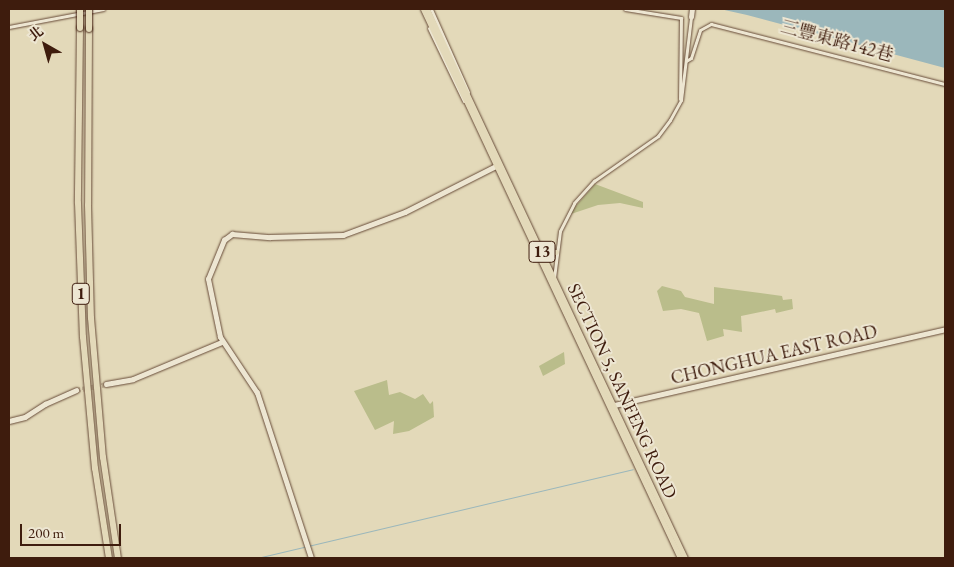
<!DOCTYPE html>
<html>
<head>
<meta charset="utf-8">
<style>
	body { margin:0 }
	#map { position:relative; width:954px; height:567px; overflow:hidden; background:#e3d9b9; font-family:"EB Garamond","Noto Serif TC",serif }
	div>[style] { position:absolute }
	.green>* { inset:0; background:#babd8b }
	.water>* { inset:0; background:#9bb7bb }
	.stream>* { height:1px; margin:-0.5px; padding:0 0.5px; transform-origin:0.5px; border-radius:0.5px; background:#9bb7bb }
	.tertiary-tunnel>* { height:4.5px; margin-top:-2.25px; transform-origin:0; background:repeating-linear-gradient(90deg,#c2b397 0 4.5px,transparent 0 6.5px) }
	.roads { filter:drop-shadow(0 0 1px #674b38) drop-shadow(0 0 1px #674b38) }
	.minor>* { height:3px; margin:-1.5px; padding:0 1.5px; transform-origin:1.5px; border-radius:1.5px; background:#ede6d2 }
	.tertiary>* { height:4.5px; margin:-2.25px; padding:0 2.25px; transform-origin:2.25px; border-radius:2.25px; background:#ede6d2 }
	.primary>* { height:5px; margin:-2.5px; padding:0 2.5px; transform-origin:2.5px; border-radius:2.5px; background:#e3d9b9 }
	.motorway>* { height:6px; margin:-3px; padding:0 3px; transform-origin:3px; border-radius:3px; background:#e3d9b9 }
	.bridges { filter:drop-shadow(0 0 1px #3e1c0d) drop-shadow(0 0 1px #3e1c0d) }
	.motorway-bridge>* { height:6px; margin:-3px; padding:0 3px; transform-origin:3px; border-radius:3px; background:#e3d9b9 }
	span { translate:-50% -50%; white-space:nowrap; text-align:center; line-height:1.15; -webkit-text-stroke:4px #ede6d2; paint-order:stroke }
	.shield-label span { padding:1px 4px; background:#ede6d2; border:1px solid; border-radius:4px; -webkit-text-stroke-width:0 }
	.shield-label { font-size:16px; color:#3e1c0d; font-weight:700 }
	.street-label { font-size:18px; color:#3e1c0d }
	.frame { position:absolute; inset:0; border:10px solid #3e1c0d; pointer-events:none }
	.north { position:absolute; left:20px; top:20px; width:50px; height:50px; -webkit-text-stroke:4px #ede6d2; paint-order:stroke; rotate:322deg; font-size:14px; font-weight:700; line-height:20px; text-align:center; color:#3e1c0d }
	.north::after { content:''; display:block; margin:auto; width:18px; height:22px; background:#3e1c0d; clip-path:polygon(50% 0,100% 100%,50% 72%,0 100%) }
	.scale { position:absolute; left:20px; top:524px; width:101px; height:22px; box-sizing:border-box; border:2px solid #3e1c0d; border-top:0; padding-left:6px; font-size:15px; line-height:18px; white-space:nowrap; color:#3e1c0d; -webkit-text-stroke:4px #ede6d2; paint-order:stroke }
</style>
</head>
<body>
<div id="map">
	<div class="green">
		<div style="clip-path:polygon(595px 184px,643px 202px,643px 208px,620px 203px,598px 205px,568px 215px)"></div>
		<div style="clip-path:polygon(662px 286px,681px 291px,685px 297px,714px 304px,714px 287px,782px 296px,783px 300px,792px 299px,793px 309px,776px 313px,775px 309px,741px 316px,742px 332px,723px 329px,724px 336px,707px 341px,699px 313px,681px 309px,663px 311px,657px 291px)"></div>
		<div style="clip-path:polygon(564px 352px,565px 364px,543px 376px,539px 366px)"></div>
		<div style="clip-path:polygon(387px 380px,389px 395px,400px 392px,415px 399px,423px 394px,430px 404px,433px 401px,434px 417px,409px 431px,393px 434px,394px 421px,375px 430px,354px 391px)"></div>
	</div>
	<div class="water">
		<div style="clip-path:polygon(720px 9px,945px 9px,945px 68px,747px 15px)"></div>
	</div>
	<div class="stream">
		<div style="left:257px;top:558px;width:386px;rotate:-13.3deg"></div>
	</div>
	<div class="tertiary-tunnel">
		<div style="left:76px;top:390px;width:31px;rotate:-11deg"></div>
	</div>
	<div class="roads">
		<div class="minor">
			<div style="left:431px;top:9px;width:91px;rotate:66deg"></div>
			<div style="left:625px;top:9px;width:57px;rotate:9.1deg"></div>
			<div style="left:681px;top:18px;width:81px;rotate:90.7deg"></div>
			<div style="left:9px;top:27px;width:96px;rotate:-10.8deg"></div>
			<div style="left:429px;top:28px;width:81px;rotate:64.4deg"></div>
			<div style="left:686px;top:61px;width:6px;rotate:-31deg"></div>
			<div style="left:691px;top:58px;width:29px;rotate:-72deg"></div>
			<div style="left:700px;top:30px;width:13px;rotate:-29deg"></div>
			<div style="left:711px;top:24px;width:242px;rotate:14.4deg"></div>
			<div style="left:554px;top:278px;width:47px;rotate:-82.7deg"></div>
			<div style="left:560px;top:231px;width:31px;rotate:-63deg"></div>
			<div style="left:574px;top:203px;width:30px;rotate:-48deg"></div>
			<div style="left:594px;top:181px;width:78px;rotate:-35.1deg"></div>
			<div style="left:658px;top:136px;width:20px;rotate:-53deg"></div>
			<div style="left:670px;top:120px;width:23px;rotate:-61deg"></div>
			<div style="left:681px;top:100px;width:84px;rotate:-83.1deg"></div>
		</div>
		<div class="tertiary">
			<div style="left:691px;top:17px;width:8px;rotate:-83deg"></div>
			<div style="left:106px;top:384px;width:27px;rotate:-10deg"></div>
			<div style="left:133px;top:379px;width:96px;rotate:-22.6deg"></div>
			<div style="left:610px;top:406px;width:344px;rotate:-12.9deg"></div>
			<div style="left:9px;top:421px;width:16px;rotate:-14deg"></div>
			<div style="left:25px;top:417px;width:24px;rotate:-33deg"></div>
			<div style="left:45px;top:404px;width:34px;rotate:-24deg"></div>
			<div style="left:311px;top:558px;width:174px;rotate:-108.1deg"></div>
			<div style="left:257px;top:393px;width:67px;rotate:-123.5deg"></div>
			<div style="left:220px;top:337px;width:59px;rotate:-101.7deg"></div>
			<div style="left:208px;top:279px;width:42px;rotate:-67.7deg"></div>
			<div style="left:224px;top:240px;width:10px;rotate:-37deg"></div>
			<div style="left:232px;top:234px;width:38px;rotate:5deg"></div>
			<div style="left:270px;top:237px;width:73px;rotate:-1.6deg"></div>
			<div style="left:343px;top:235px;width:66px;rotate:-20.4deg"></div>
			<div style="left:405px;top:212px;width:104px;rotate:-26.8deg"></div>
		</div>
		<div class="primary">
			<div style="left:423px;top:9px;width:606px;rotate:64.91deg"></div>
			<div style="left:427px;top:9px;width:607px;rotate:64.83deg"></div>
			<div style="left:543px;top:251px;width:13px;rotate:4deg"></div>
		</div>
		<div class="motorway">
			<div style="left:80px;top:28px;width:175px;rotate:90.7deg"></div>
			<div style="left:78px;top:203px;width:134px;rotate:87.9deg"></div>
			<div style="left:83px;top:337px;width:132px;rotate:84.8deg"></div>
			<div style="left:95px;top:468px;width:91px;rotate:81.2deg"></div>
			<div style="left:89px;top:29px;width:176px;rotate:90.3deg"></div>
			<div style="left:88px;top:205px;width:113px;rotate:88.5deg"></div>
			<div style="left:91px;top:318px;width:140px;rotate:85.1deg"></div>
			<div style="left:103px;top:457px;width:102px;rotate:81.6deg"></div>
		</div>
	</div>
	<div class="bridges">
		<div class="motorway-bridge">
			<div style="left:80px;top:28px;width:19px;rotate:-90deg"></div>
			<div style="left:89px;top:29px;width:20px;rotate:-90deg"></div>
		</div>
	</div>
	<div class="shield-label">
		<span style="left:542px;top:252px">13</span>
		<span style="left:81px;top:294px">1</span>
	</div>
	<div class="street-label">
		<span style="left:837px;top:41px;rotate:15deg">三豐東路142巷</span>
		<span style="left:774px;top:355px;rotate:-13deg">CHONGHUA EAST ROAD</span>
		<span style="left:622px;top:391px;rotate:65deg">SECTION 5, SANFENG ROAD</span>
	</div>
	<div class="frame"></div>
	<div class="north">北</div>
	<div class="scale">200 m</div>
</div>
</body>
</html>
